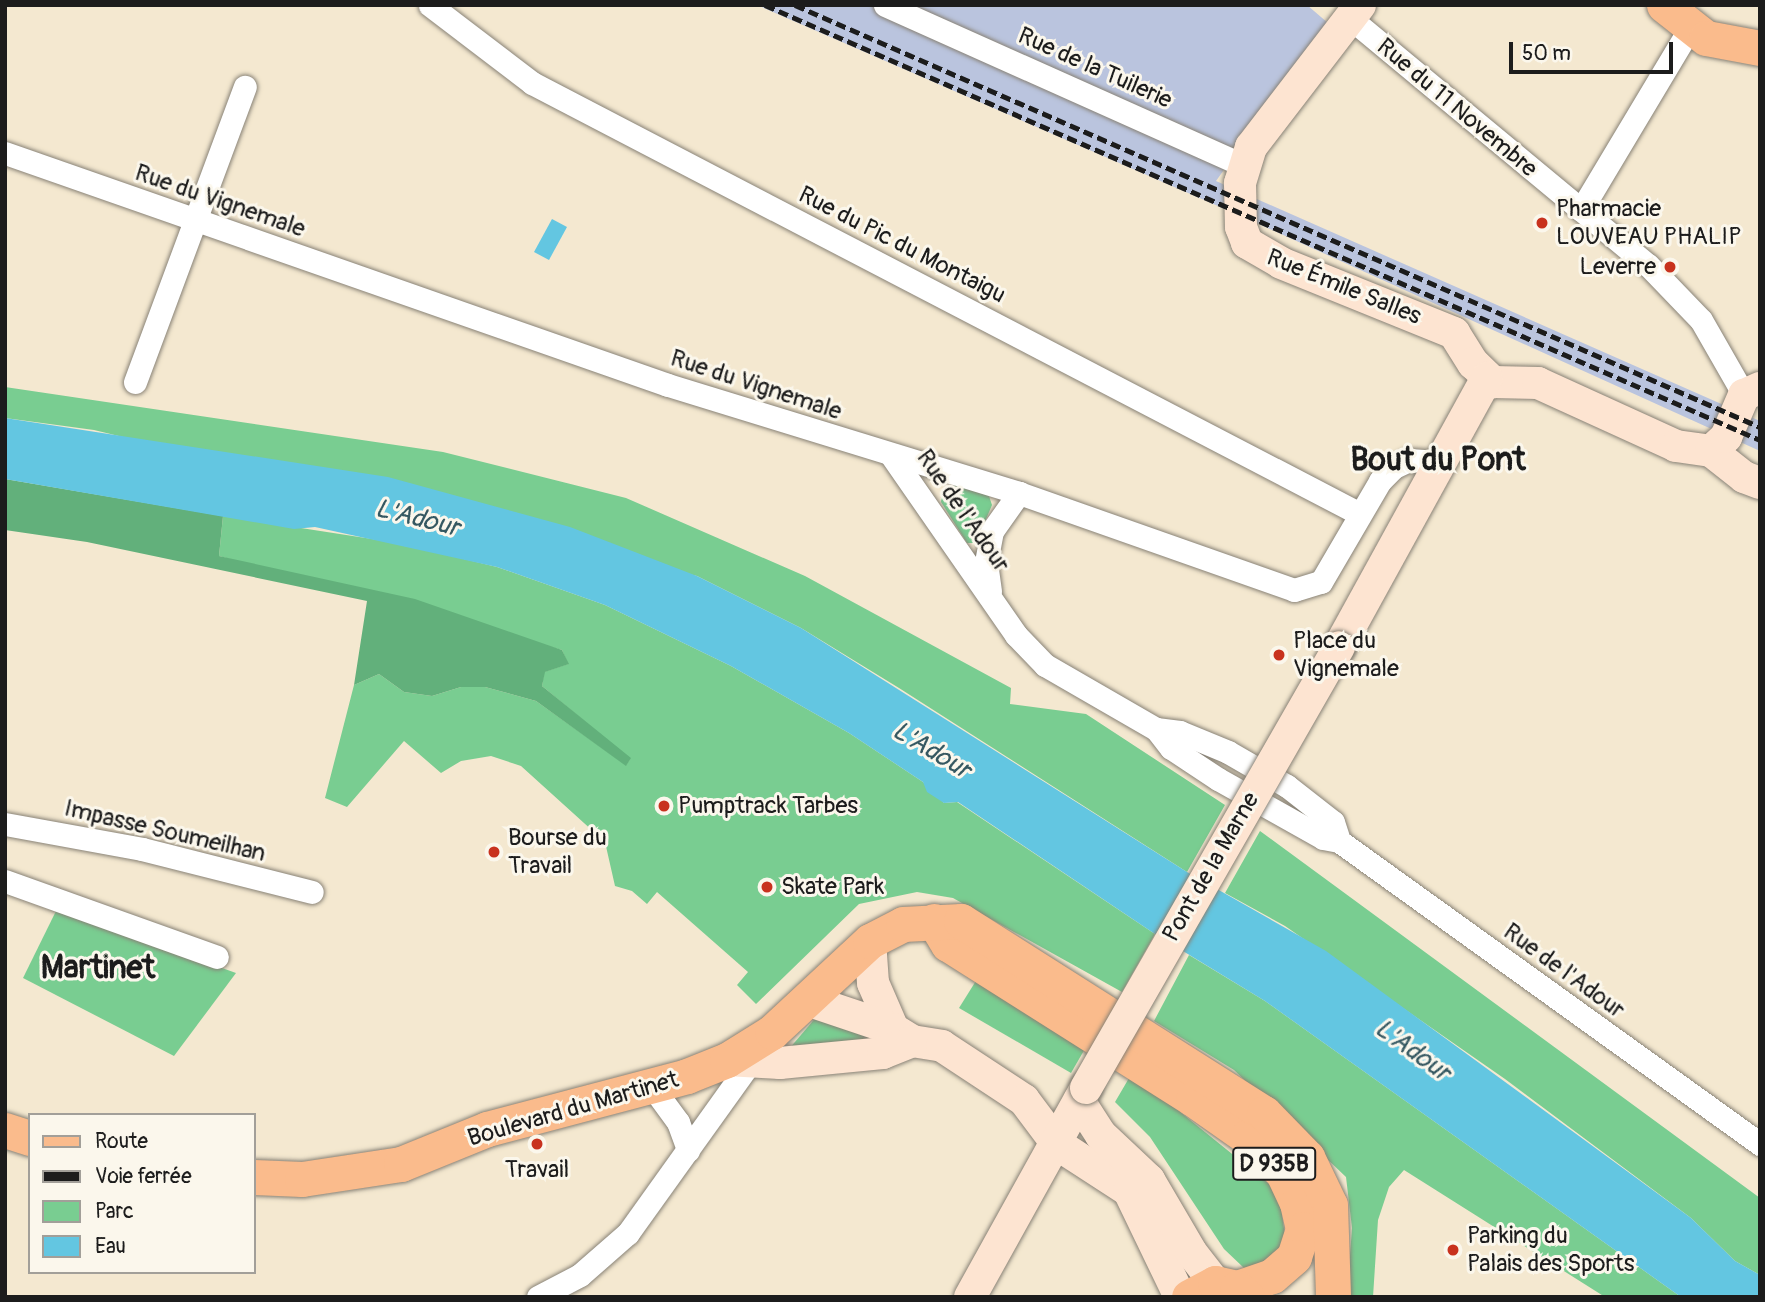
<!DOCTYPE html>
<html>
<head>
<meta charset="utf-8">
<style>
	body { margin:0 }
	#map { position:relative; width:1765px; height:1302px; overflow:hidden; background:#f4e8d0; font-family:Pangolin,sans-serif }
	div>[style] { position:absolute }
	.industrial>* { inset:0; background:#bac4de }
	.green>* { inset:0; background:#79cd91 }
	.forest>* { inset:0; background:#62b07b }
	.water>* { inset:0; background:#63c6e1 }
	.roads { filter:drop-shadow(0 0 2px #888276) drop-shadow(0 0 2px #888276) }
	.street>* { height:23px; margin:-11.5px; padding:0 11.5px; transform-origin:11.5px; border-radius:11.5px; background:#fff }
	.secondary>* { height:32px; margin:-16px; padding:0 16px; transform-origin:16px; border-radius:16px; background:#fde4d1 }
	.primary>* { height:35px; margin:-17.5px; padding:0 17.5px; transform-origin:17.5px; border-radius:17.5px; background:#fabb8c }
	.rail>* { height:5px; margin-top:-2.5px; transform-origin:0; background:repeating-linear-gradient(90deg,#1c1c1c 0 10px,transparent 0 15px) }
	.bridges { filter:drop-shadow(0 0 2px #888276) drop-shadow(0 0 2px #888276) }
	.secondary-bridge>* { height:32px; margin:-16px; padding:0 16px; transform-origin:16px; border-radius:16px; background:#fde4d1 }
	.dots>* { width:19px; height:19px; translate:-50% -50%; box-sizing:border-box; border:4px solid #fbf7ec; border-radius:50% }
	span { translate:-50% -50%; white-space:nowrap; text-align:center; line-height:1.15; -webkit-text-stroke:6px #fbf7ec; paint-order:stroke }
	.shield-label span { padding:2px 5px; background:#fbf7ec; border:2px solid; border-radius:5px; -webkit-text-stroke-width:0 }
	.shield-label { font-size:23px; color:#1c1c1c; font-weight:700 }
	.street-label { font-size:24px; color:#1c1c1c }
	.poi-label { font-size:24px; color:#1c1c1c }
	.left { translate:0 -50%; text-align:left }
	.right { translate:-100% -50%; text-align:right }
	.water-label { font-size:26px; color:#355861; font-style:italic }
	.district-label { font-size:32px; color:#1c1c1c; font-weight:700 }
	.frame { position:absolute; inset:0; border:7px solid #1c1c1c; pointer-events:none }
	.legend { position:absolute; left:28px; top:1113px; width:228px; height:161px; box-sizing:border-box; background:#fbf7ec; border:2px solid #a29f99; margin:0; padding:9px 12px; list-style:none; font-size:21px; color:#1c1c1c }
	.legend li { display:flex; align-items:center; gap:14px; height:35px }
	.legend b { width:35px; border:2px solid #a29f99 }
	.scale { position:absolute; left:1509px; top:42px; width:164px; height:32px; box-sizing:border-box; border:4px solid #1c1c1c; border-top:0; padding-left:9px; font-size:21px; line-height:24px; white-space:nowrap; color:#1c1c1c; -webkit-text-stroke:5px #fbf7ec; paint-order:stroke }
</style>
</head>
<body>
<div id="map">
	<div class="industrial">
		<div style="clip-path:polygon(757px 5px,1307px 5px,1328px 23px,1216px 181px,1760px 421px,1760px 451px,1250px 220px)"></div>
	</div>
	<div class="green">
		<div style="clip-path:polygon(5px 387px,443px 452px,626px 498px,805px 576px,1011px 688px,1010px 704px,1086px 714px,1225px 805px,1187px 872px,899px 688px,801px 628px,697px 576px,94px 430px,5px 418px)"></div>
		<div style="clip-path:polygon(956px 484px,988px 493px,992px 505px,976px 543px,967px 543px,941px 502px,942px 492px)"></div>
		<div style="clip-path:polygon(223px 516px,398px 543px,497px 567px,605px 605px,731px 666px,849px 733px,923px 782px,944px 803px,957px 802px,1155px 934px,1122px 992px,953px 898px,917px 892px,859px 904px,756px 1004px,737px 985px,748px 972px,657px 892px,647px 904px,632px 891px,615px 886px,605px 842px,521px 766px,491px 756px,461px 761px,441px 773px,404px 741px,347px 807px,325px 798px,354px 685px,379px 674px,404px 692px,432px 696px,461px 687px,485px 687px,536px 701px,626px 765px,630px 759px,542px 686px,544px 672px,568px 664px,562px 650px,219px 556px)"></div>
		<div style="clip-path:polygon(1260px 831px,1760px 1198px,1760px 1275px,1735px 1261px,1691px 1218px,1505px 1079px,1285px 926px,1225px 893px)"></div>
		<div style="clip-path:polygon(57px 909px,236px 973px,174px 1056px,23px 978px)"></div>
		<div style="clip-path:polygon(1189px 955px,1265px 1001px,1681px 1297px,1605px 1297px,1404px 1170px,1389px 1187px,1378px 1220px,1373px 1297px,1347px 1297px,1352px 1228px,1346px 1177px,1234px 1070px,1154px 1021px)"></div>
		<div style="clip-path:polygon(979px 976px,1086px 1047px,1071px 1073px,959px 1008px)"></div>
		<div style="clip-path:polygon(818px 1015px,876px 1039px,783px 1056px)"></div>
		<div style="clip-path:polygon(1132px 1073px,1279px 1192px,1285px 1236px,1279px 1253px,1264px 1267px,1244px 1268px,1224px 1249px,1150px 1137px,1115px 1102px)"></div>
	</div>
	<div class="forest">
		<div style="clip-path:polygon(5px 479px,223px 516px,219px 556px,415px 599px,562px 650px,569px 664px,545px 672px,542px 686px,631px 758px,626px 766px,536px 701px,485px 687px,461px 687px,432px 696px,404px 692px,379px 674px,354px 685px,367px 601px,87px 542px,5px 530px)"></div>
	</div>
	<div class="water">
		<div style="clip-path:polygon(552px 219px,567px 227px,549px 260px,534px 252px)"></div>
		<div style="clip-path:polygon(5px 418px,388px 477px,570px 527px,697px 576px,801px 628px,1187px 872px,1326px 951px,1691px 1218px,1735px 1261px,1760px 1275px,1760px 1297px,1681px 1297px,1265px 1001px,1155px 934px,958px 802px,944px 803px,927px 792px,923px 782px,849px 733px,731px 666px,605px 605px,497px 567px,315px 527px,294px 529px,5px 479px)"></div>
	</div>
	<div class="roads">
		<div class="street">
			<div style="left:430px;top:5px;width:128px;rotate:37.4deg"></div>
			<div style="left:532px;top:83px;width:933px;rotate:27.5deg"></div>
			<div style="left:885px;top:5px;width:392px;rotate:24.1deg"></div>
			<div style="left:1350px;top:18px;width:387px;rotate:39.7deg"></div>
			<div style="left:1648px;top:265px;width:76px;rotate:46.1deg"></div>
			<div style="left:1701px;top:320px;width:86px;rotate:60.2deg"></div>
			<div style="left:5px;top:153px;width:702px;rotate:19.29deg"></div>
			<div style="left:668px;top:385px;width:367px;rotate:17.1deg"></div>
			<div style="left:1019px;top:493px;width:292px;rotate:19.4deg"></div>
			<div style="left:1294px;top:590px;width:28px;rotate:-17deg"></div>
			<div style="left:1321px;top:582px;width:117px;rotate:-59.7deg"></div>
			<div style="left:1380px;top:481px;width:20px;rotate:-45deg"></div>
			<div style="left:1394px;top:467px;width:17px;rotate:-25deg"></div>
			<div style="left:1409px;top:460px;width:29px;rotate:4deg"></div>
			<div style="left:1581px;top:210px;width:212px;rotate:-59.1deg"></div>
			<div style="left:135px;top:382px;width:315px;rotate:-69.6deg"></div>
			<div style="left:891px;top:455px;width:219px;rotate:55.2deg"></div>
			<div style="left:1016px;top:635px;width:42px;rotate:46deg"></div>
			<div style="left:1045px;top:665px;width:128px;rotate:30deg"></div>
			<div style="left:1156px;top:729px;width:24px;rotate:52deg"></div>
			<div style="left:1171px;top:748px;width:56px;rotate:33.4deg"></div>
			<div style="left:1218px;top:779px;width:120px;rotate:29.3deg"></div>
			<div style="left:1323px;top:838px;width:16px;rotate:11deg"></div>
			<div style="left:1339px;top:841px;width:519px;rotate:35.74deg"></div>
			<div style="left:990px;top:591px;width:29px;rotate:-98deg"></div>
			<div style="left:986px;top:562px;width:32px;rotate:-79deg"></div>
			<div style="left:992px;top:531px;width:47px;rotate:-54.6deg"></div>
			<div style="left:1156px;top:729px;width:24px;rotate:7deg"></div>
			<div style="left:1180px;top:732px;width:52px;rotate:22.6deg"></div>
			<div style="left:1228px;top:752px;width:68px;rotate:30deg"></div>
			<div style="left:1287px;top:786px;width:58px;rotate:38deg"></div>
			<div style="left:1333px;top:822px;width:20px;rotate:72deg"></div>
			<div style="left:5px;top:824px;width:139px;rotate:10.3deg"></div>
			<div style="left:142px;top:849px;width:175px;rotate:14.2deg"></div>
			<div style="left:5px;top:881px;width:225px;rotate:19.7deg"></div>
			<div style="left:653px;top:1088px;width:42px;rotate:53.7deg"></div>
			<div style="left:678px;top:1122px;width:30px;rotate:70deg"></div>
			<div style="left:538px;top:1297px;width:47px;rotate:-27.6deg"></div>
			<div style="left:580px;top:1275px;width:64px;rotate:-41.2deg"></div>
			<div style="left:628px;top:1233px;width:221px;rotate:-54.4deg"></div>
		</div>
		<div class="secondary">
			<div style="left:1360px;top:5px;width:179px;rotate:127.5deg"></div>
			<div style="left:1251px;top:147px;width:38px;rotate:107deg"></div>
			<div style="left:1240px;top:183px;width:44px;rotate:88.7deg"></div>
			<div style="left:1241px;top:227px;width:17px;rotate:69deg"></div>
			<div style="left:1247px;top:243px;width:39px;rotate:30deg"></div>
			<div style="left:1281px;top:263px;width:187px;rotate:22deg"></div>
			<div style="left:1454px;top:333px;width:36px;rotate:58deg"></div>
			<div style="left:1473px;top:363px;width:28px;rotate:44deg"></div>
			<div style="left:1493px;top:382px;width:45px;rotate:1.3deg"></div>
			<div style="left:1538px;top:383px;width:152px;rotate:24.5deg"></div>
			<div style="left:1676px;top:446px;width:35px;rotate:8deg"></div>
			<div style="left:1711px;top:451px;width:42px;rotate:38.2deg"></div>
			<div style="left:1744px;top:477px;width:17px;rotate:21deg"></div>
			<div style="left:1711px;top:451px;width:21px;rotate:-43deg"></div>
			<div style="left:1726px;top:437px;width:46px;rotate:-66.8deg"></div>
			<div style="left:1744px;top:395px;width:17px;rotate:-24deg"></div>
			<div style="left:1339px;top:647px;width:307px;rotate:-61.2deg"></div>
			<div style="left:870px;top:941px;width:42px;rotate:85.9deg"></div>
			<div style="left:873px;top:983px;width:50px;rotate:66.5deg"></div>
			<div style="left:807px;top:1000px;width:91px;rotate:18.6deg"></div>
			<div style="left:893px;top:1029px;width:22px;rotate:32deg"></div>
			<div style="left:727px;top:1060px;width:53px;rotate:3.2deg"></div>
			<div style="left:780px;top:1063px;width:103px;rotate:-5.5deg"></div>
			<div style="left:883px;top:1053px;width:31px;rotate:-22deg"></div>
			<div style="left:912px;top:1041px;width:30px;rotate:9deg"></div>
			<div style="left:942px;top:1046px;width:98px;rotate:33.4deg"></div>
			<div style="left:1024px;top:1100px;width:55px;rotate:53.1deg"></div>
			<div style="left:1057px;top:1144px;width:86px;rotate:33.1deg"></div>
			<div style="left:1129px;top:1191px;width:118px;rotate:64.3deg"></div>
			<div style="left:1079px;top:1101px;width:40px;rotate:57.1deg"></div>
			<div style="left:1101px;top:1135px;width:66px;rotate:43.2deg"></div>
			<div style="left:1149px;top:1180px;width:83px;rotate:59.7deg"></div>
			<div style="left:1191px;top:1252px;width:39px;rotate:52deg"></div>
			<div style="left:970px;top:1297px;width:239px;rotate:-61deg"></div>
		</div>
		<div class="primary">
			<div style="left:1664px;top:5px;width:53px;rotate:38.2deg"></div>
			<div style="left:1706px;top:38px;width:55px;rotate:10.5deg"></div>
			<div style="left:934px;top:921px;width:27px;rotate:59deg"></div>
			<div style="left:948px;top:944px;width:290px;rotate:32.3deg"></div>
			<div style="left:1193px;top:1099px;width:66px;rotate:35.1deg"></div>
			<div style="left:1247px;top:1137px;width:51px;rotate:45deg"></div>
			<div style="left:1283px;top:1173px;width:33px;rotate:65deg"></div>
			<div style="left:1297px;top:1203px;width:27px;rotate:77deg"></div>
			<div style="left:1303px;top:1229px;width:29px;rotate:108deg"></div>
			<div style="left:1294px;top:1257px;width:29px;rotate:139deg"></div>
			<div style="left:1272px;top:1276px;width:37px;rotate:161deg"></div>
			<div style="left:5px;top:1130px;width:26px;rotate:18deg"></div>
			<div style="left:254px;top:1177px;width:48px;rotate:2.4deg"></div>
			<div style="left:302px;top:1179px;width:100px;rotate:-8.6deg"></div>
			<div style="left:401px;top:1164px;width:93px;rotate:-22.1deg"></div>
			<div style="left:487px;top:1129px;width:207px;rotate:-14.8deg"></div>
			<div style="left:687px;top:1076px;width:43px;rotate:-21.8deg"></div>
			<div style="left:727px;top:1060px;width:53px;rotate:-31.9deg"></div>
			<div style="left:772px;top:1032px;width:134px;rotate:-42.9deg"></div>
			<div style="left:870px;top:941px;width:37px;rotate:-27deg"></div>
			<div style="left:903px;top:924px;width:58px;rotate:-3deg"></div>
			<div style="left:961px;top:921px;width:359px;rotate:32.4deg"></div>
			<div style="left:1264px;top:1113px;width:62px;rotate:45.7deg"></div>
			<div style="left:1307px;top:1157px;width:53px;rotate:64.4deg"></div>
			<div style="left:1330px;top:1205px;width:92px;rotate:88.1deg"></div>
			<div style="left:1189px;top:1297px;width:30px;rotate:-28deg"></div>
			<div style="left:1215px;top:1283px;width:23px;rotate:13deg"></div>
			<div style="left:1237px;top:1288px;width:13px;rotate:42deg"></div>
		</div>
	</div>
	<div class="rail">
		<div style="left:765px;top:5px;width:1086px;rotate:23.61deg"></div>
		<div style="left:795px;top:5px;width:1053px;rotate:23.62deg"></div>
	</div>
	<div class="bridges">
		<div class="secondary-bridge">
			<div style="left:1086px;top:1088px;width:508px;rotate:-60.16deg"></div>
		</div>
	</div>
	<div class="dots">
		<div style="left:1542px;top:223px;background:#c8321e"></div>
		<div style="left:1670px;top:267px;background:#c8321e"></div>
		<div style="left:1279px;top:655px;background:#c8321e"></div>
		<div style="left:664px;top:806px;background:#c8321e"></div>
		<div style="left:494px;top:852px;background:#c8321e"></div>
		<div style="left:767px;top:887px;background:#c8321e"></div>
		<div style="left:537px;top:1144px;background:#c8321e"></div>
		<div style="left:1453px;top:1250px;background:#c8321e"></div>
	</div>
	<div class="shield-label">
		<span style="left:1274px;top:1164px">D 935B</span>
	</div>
	<div class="street-label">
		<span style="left:1095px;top:68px;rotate:24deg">Rue de la Tuilerie</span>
		<span style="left:1457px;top:108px;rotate:40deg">Rue du 11 Novembre</span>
		<span style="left:220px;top:201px;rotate:19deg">Rue du Vignemale</span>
		<span style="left:902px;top:245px;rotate:27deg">Rue du Pic du Montaigu</span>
		<span style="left:1344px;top:287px;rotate:22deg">Rue Émile Salles</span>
		<span style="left:756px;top:385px;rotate:18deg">Rue du Vignemale</span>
		<span style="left:963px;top:511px;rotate:55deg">Rue de l'Adour</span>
		<span style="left:165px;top:831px;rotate:13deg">Impasse Soumeilhan</span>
		<span style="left:1211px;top:867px;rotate:-60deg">Pont de la Marne</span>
		<span style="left:1564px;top:971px;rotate:36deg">Rue de l'Adour</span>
		<span style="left:573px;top:1109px;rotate:-16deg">Boulevard du Martinet</span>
	</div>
	<div class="poi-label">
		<span class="left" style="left:1556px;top:223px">Pharmacie<br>LOUVEAU PHALIP</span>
		<span class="right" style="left:1656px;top:267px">Leverre</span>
		<span class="left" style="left:1293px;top:655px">Place du<br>Vignemale</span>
		<span class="left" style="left:678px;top:806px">Pumptrack Tarbes</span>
		<span class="left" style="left:508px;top:852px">Bourse du<br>Travail</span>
		<span class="left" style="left:781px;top:887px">Skate Park</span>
		<span style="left:537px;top:1170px">Travail</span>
		<span class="left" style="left:1467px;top:1250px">Parking du<br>Palais des Sports</span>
	</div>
	<div class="water-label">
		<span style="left:417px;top:519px;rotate:14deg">L'Adour</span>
		<span style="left:931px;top:751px;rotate:31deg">L'Adour</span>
		<span style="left:1412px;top:1051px;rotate:36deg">L'Adour</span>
	</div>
	<div class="district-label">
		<span style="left:1438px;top:460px">Bout du Pont</span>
		<span style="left:98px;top:968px">Martinet</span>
	</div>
	<div class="frame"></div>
	<ul class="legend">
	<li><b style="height:9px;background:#fabb8c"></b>Route</li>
	<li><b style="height:9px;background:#1c1c1c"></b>Voie ferrée</li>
	<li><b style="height:19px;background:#79cd91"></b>Parc</li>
	<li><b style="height:19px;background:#63c6e1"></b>Eau</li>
	</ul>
	<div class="scale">50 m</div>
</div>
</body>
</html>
